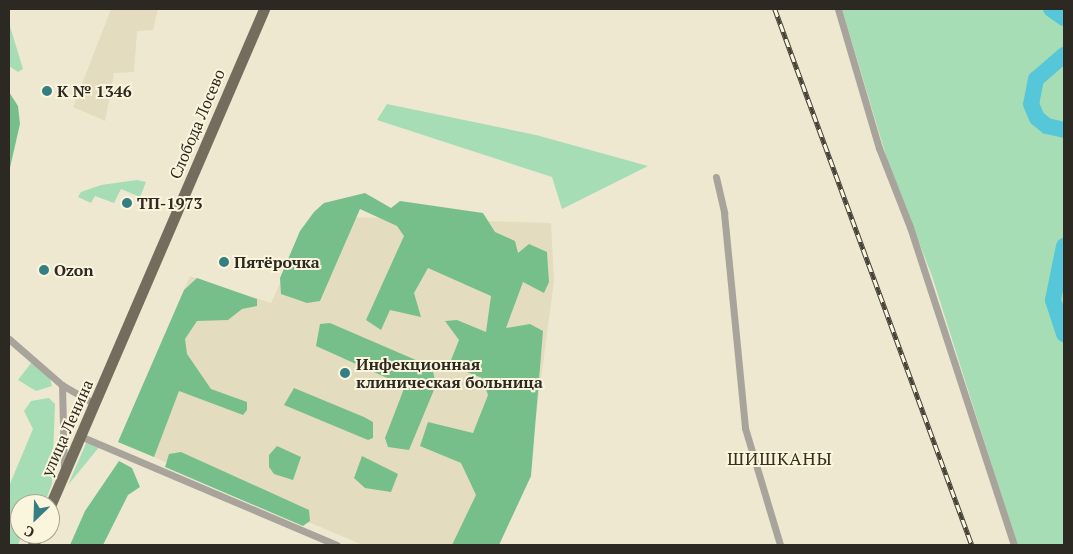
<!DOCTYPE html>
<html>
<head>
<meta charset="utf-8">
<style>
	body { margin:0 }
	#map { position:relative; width:1073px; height:554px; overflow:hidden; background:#eee8d1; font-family:"PT Serif",serif }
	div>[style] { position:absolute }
	.built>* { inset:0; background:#e4dcbe }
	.green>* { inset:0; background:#a6ddb4 }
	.forest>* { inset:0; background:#76bf8b }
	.river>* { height:16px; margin:-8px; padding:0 8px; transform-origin:8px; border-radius:8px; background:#56c7d9 }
	.minor>* { height:7px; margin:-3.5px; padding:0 3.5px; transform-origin:3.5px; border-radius:3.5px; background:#a8a49b }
	.primary>* { height:11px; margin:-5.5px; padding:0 5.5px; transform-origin:5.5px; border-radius:5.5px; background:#746c5c }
	.rail>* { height:4.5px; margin-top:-2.25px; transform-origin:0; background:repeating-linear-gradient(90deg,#fbf5de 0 8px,#454238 0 16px); box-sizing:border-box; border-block:1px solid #454238 }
	.dots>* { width:14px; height:14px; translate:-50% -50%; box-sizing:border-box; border:2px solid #fbf5de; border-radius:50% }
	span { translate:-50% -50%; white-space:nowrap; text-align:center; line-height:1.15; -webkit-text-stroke:4px #fbf5de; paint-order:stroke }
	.poi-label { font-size:16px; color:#2b2921; font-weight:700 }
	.left { translate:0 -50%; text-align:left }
	.street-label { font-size:16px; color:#2b2921 }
	.neighbourhood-label { font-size:18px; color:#35311e; letter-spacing:1px }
	.frame { position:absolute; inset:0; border:10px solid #2b2921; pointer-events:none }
	.north { position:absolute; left:10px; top:494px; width:50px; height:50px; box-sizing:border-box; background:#fbf5de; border:1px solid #a8a392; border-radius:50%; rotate:204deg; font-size:14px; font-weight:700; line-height:20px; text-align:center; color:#2b2921 }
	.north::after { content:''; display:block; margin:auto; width:18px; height:22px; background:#357e82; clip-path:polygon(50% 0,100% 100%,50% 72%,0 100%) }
</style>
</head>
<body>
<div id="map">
	<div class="built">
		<div style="clip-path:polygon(111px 9px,158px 9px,153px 30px,137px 31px,134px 72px,114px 73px,105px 121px,73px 107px)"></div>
		<div style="clip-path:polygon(311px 216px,551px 223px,554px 281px,530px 462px,490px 545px,363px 545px,118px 442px,190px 276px,271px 303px)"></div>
	</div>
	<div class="green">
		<div style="clip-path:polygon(842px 9px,1064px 9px,1064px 545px,1017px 545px,932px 276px,887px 159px)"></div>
		<div style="clip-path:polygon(9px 23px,23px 69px,18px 72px,9px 66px)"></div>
		<div style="clip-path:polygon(387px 104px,536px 135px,648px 166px,562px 209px,552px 177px,377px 120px)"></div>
		<div style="clip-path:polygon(137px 180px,146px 182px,140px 197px,121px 189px,114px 203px,95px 196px,91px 203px,78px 197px,81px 192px,101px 185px)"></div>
		<div style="clip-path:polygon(31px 363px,49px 375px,52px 386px,36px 391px,18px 380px)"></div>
		<div style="clip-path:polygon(49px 398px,55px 404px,52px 484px,44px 504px,20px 504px,22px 534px,18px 545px,9px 545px,9px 486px,33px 429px,24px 411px,31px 401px)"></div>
		<div style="clip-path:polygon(87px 441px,100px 446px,68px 485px)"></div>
	</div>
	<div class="forest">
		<div style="clip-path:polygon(9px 92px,18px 106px,20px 124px,9px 172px)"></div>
		<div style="clip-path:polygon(365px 193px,391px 208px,400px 201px,483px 213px,495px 232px,515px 241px,518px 253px,529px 244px,547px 252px,549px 282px,544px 293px,523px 282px,506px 328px,530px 324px,543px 331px,531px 476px,499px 545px,452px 545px,476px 495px,461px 463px,420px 446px,428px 422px,473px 433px,488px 395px,482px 378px,449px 365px,459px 340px,445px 321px,457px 320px,486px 332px,491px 296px,428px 268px,414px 293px,421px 317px,390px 310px,381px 330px,366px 320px,404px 236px,397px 226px,360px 209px,320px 301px,307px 303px,281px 294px,280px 278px,300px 231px,314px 212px,324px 203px)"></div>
		<div style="clip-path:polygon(197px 278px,257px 299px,257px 306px,242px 309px,228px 320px,197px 321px,185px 339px,187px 354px,211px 389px,247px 402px,247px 410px,243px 415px,179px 391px,154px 457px,118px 442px,184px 290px)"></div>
		<div style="clip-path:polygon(330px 323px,432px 367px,436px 385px,409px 450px,388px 447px,385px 438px,405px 386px,316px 346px,320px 324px)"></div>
		<div style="clip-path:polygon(294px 388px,364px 417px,373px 422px,373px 438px,368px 440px,284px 405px)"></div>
		<div style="clip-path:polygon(277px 446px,301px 457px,293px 480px,274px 474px,269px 467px,269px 455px)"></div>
		<div style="clip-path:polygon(181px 452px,309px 510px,310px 521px,303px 526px,165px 467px,169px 454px)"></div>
		<div style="clip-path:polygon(362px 456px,398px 474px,391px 492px,365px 488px,354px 478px)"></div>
		<div style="clip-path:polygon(119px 461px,132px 468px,140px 487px,128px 495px,103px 545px,70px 545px,85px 511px)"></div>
	</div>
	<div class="river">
		<div style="left:1051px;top:9px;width:16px;rotate:35deg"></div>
		<div style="left:1064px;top:55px;width:37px;rotate:139deg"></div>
		<div style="left:1036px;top:79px;width:25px;rotate:101deg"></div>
		<div style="left:1031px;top:104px;width:15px;rotate:67deg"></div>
		<div style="left:1037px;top:118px;width:13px;rotate:39deg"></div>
		<div style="left:1047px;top:126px;width:17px;rotate:13deg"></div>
		<div style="left:1064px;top:246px;width:55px;rotate:101.5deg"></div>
		<div style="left:1053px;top:300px;width:36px;rotate:72deg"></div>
	</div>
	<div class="minor">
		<div style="left:838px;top:9px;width:145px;rotate:73.6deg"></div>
		<div style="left:879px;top:148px;width:85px;rotate:68.6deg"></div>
		<div style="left:910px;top:227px;width:335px;rotate:71.9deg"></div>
		<div style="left:716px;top:177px;width:37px;rotate:77deg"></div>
		<div style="left:724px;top:213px;width:216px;rotate:84.4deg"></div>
		<div style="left:745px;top:428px;width:122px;rotate:73.3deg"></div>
		<div style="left:9px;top:339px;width:70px;rotate:41deg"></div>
		<div style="left:62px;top:385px;width:38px;rotate:30deg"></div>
		<div style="left:62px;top:385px;width:84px;rotate:88.6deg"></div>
		<div style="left:80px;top:436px;width:279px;rotate:23deg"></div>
	</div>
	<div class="primary">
		<div style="left:50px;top:506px;width:541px;rotate:-66.7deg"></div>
		<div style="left:33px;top:545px;width:12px;rotate:-66deg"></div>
	</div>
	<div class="rail">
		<div style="left:775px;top:9px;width:571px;rotate:69.82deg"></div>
	</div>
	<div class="dots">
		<div style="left:47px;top:91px;background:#357e82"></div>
		<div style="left:127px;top:203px;background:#357e82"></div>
		<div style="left:224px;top:262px;background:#357e82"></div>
		<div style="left:44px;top:270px;background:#357e82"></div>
		<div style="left:345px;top:373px;background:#357e82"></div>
	</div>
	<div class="poi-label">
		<span class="left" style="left:57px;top:91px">К № 1346</span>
		<span class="left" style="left:137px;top:203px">ТП-1973</span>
		<span class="left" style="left:234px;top:262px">Пятёрочка</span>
		<span class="left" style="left:54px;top:270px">Ozon</span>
		<span class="left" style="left:356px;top:373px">Инфекционная<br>клиническая больница</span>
	</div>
	<div class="street-label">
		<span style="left:197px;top:124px;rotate:-67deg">Слобода Лосево</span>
		<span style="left:67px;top:428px;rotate:-66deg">улица Ленина</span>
	</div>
	<div class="neighbourhood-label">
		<span style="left:780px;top:458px">ШИШКАНЫ</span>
	</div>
	<div class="frame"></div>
	<div class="north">С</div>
</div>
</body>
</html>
